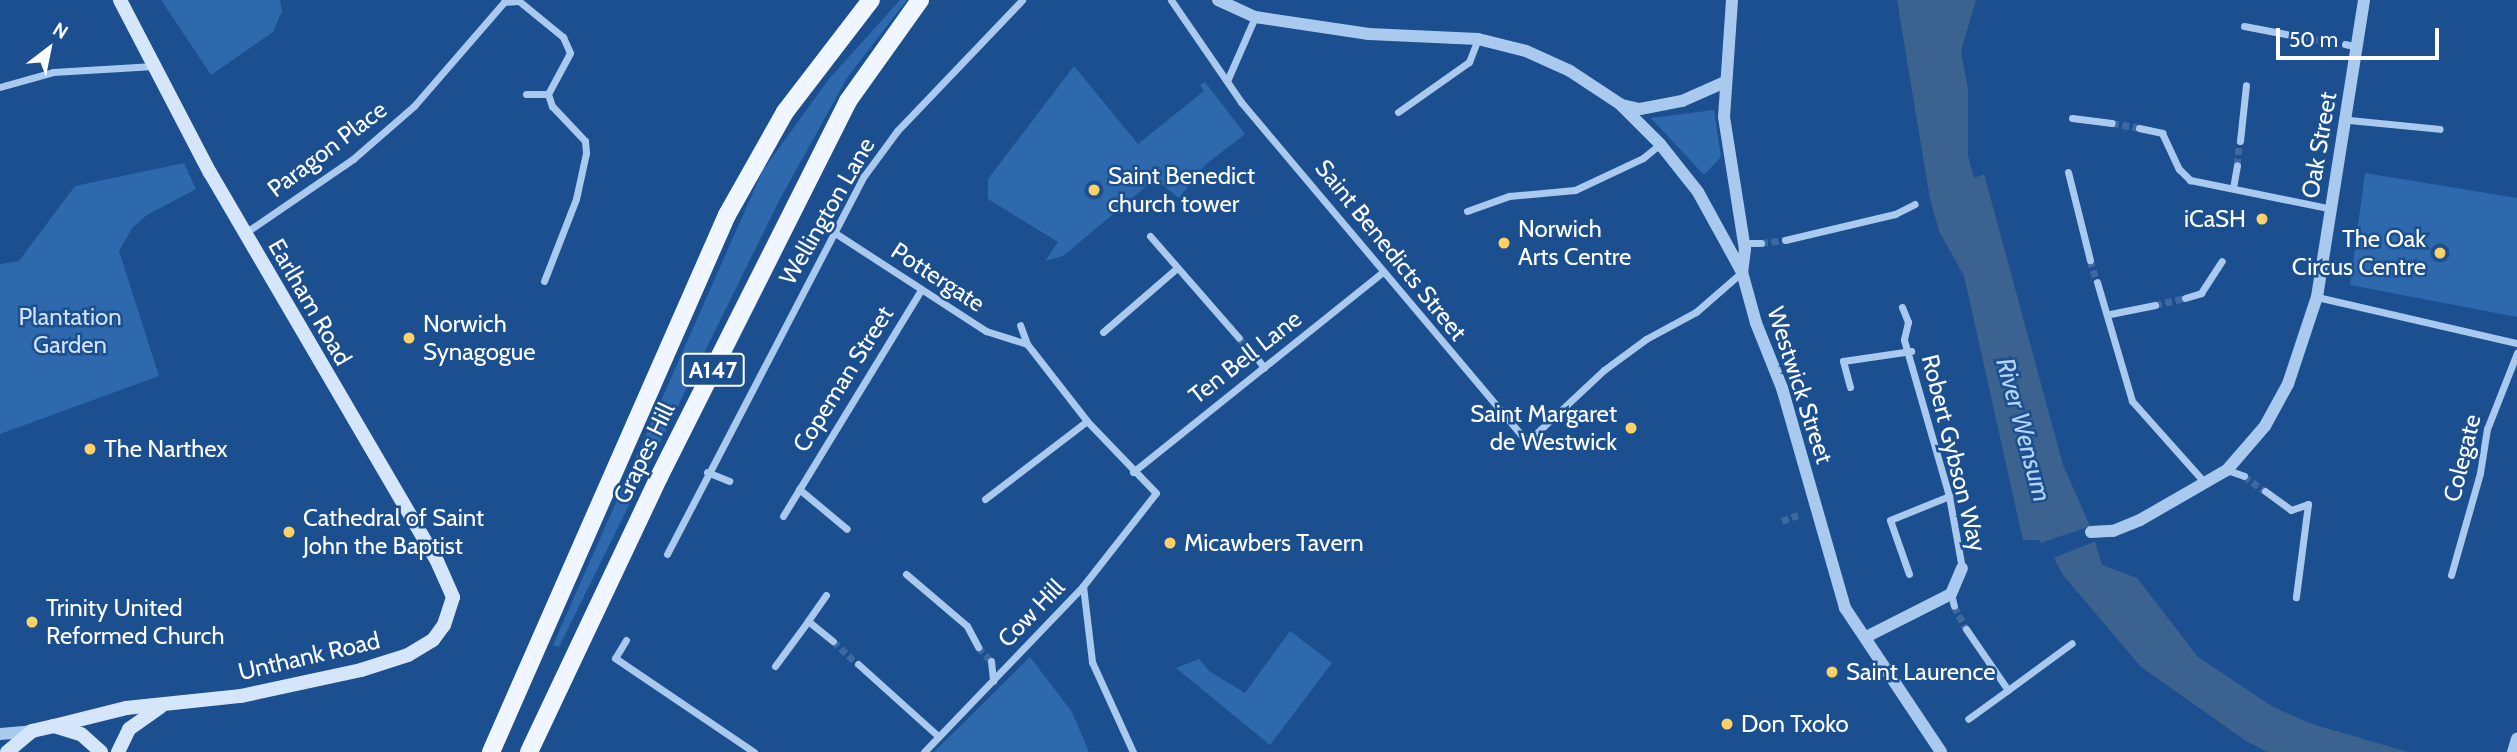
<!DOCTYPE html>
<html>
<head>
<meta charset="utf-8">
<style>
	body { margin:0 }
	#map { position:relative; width:2517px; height:752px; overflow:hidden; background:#1b4f8f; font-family:Cabin,sans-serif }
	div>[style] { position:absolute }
	.green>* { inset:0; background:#2e69ad }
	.water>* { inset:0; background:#3c6290 }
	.pier>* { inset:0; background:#1b4f8f }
	.minor-tunnel>* { height:7px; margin-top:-3.5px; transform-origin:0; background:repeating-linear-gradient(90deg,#3d69a0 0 7px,transparent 0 10.5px) }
	.minor>* { height:7px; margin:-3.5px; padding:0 3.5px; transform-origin:3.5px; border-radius:3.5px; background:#a9c9ee }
	.tertiary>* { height:12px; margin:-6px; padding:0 6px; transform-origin:6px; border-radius:6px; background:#a9c9ee }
	.secondary>* { height:14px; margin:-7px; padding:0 7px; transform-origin:7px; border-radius:7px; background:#d6e6fa }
	.primary>* { height:18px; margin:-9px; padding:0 9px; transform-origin:9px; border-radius:9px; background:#f0f6ff }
	.dots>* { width:19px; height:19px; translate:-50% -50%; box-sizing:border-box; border:4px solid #1b4f8f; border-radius:50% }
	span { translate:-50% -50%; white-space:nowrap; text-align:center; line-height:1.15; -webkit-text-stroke:5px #1b4f8f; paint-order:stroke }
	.shield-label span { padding:2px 5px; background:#1b4f8f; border:2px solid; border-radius:5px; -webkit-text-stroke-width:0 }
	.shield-label { font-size:23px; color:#fff; font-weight:700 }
	.street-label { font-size:24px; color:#fff }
	.poi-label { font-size:24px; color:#fff }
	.left { translate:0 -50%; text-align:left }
	.right { translate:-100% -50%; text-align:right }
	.park-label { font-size:24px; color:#cfe3fa }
	.water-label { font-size:26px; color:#b5d3f5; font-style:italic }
	.north { position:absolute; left:14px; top:14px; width:70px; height:70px; -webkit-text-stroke:5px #1b4f8f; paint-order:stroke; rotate:32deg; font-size:19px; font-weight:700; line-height:28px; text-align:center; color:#fff }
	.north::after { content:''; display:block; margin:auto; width:24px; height:32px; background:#fff; clip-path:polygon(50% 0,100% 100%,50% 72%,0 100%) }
	.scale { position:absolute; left:2276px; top:28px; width:163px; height:32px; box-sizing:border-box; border:4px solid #fff; border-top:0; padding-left:9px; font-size:21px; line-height:24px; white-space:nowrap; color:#fff; -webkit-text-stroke:5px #1b4f8f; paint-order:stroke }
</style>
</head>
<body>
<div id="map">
	<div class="green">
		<div style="clip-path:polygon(161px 0,280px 0,282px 11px,273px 32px,211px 75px)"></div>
		<div style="clip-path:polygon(900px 0,907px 0,847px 78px,780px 199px,559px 647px,553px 645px,763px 170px,829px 79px)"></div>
		<div style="clip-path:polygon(1074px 66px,1138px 144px,1204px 91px,1200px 85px,1205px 82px,1245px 134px,1205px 165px,1179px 198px,1155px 179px,1063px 256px,1045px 261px,1058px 242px,988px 199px,988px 179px)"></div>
		<div style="clip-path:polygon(1714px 110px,1721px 157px,1704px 175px,1651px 118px)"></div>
		<div style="clip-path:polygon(184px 163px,196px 189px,147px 215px,133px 227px,119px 251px,159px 376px,0 434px,0 264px,19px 261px,75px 186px)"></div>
		<div style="clip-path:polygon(2365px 173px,2517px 198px,2517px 317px,2350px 285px)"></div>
		<div style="clip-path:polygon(1290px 631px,1332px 663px,1270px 745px,1176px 668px,1199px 659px,1209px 671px,1245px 693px)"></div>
		<div style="clip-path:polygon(1030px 657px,1072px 712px,1089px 752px,934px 752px)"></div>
	</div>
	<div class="water">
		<div style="clip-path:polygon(1897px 0,1976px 0,1961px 51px,1968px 89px,1968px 156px,1974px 178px,1984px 174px,2063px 465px,2091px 528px,2102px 565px,2137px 578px,2198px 657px,2273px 707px,2312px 724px,2408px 752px,2267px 752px,2246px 741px,2141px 667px,2063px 575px,2048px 547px,2038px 540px,2023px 540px,1964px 276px,1939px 231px,1930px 199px)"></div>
	</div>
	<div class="pier">
		<div style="clip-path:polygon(2088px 527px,2096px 541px,2051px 559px,2043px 542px)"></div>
	</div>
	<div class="minor-tunnel">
		<div style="left:2301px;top:37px;width:45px;rotate:9deg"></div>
		<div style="left:2112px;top:123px;width:27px;rotate:10deg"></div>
		<div style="left:2237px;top:165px;width:24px;rotate:-83deg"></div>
		<div style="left:1761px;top:243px;width:24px;rotate:-7deg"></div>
		<div style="left:2090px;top:260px;width:23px;rotate:72deg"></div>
		<div style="left:2155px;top:305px;width:31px;rotate:-13deg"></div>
		<div style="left:1239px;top:338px;width:22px;rotate:47deg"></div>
		<div style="left:2244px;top:476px;width:26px;rotate:36deg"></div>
		<div style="left:1782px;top:521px;width:17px;rotate:-21deg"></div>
		<div style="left:1954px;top:606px;width:26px;rotate:62deg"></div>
		<div style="left:833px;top:641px;width:34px;rotate:43deg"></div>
		<div style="left:978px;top:647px;width:19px;rotate:47deg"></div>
	</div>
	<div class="minor">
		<div style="left:1171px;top:0;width:124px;rotate:55.5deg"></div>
		<div style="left:1241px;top:102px;width:444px;rotate:49.9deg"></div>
		<div style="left:1527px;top:442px;width:105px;rotate:-43.1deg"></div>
		<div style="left:1604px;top:370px;width:52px;rotate:-36.4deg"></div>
		<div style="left:1646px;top:339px;width:57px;rotate:-28.4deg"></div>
		<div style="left:1696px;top:312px;width:61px;rotate:-41deg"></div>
		<div style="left:2244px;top:26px;width:58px;rotate:10.9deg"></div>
		<div style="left:2345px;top:44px;width:12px;rotate:14deg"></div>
		<div style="left:1227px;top:81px;width:70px;rotate:-66.4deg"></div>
		<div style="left:0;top:87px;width:55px;rotate:-15.8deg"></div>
		<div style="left:53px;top:72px;width:101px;rotate:-3.4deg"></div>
		<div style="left:526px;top:94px;width:22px"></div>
		<div style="left:1398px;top:112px;width:87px;rotate:-35.2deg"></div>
		<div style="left:1469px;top:62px;width:25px;rotate:-69deg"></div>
		<div style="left:2072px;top:118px;width:40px;rotate:7.1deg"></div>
		<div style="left:2349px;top:120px;width:91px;rotate:5.6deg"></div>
		<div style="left:2139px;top:128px;width:24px;rotate:12deg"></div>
		<div style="left:2162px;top:133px;width:40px;rotate:65deg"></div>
		<div style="left:2179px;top:169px;width:16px;rotate:45deg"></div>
		<div style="left:2190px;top:180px;width:141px;rotate:11.5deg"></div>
		<div style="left:2240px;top:141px;width:56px;rotate:-83.9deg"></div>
		<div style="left:2068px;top:172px;width:91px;rotate:76deg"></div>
		<div style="left:2233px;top:188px;width:23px;rotate:-80deg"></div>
		<div style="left:1467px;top:211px;width:45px;rotate:-19.7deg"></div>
		<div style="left:1509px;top:196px;width:66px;rotate:-5.2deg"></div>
		<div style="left:1575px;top:190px;width:75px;rotate:-25.2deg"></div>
		<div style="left:1643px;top:158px;width:22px;rotate:-39deg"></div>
		<div style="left:832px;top:231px;width:184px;rotate:33deg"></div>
		<div style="left:986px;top:331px;width:43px;rotate:17.6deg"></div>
		<div style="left:245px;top:233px;width:131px;rotate:-34.4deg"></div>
		<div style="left:353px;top:159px;width:81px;rotate:-41deg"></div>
		<div style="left:414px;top:106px;width:138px;rotate:-49.1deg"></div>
		<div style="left:504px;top:2px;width:15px;rotate:-4deg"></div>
		<div style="left:519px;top:1px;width:57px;rotate:39.3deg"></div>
		<div style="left:563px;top:37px;width:17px;rotate:66deg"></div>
		<div style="left:570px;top:53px;width:47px;rotate:118.2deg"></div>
		<div style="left:548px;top:94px;width:13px;rotate:72deg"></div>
		<div style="left:552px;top:106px;width:48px;rotate:46.7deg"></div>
		<div style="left:585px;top:141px;width:12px;rotate:85deg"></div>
		<div style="left:586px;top:153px;width:47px;rotate:102.3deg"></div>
		<div style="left:576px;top:199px;width:88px;rotate:111.3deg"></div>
		<div style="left:1150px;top:236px;width:135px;rotate:48.9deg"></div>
		<div style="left:1785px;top:240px;width:113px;rotate:-13.3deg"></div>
		<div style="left:1895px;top:214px;width:22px;rotate:-27deg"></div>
		<div style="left:1744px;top:243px;width:17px"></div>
		<div style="left:2097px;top:282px;width:124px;rotate:73.6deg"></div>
		<div style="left:2132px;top:401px;width:111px;rotate:48.3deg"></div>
		<div style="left:2317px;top:297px;width:205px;rotate:13deg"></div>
		<div style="left:2185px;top:298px;width:17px;rotate:-17deg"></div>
		<div style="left:2201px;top:293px;width:38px;rotate:-57deg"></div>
		<div style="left:1902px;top:307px;width:16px;rotate:68deg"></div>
		<div style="left:1908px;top:322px;width:18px;rotate:103deg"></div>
		<div style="left:1904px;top:340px;width:162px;rotate:73.9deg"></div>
		<div style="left:1949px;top:496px;width:73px;rotate:79.8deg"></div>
		<div style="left:2110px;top:314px;width:46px;rotate:-11.3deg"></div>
		<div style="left:1103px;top:332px;width:98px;rotate:-40.9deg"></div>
		<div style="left:1254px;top:354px;width:17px;rotate:54deg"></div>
		<div style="left:1850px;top:387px;width:27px;rotate:-105deg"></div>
		<div style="left:1843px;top:361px;width:69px;rotate:-8.4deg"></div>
		<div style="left:2227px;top:470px;width:18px;rotate:19deg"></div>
		<div style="left:707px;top:472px;width:24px;rotate:22deg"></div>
		<div style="left:1133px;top:472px;width:318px;rotate:-38.7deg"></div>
		<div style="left:799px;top:489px;width:62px;rotate:39.8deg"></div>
		<div style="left:2265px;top:491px;width:32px;rotate:36deg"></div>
		<div style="left:2291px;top:510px;width:18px;rotate:-19deg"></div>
		<div style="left:2308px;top:504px;width:94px;rotate:97.4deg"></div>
		<div style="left:985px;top:499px;width:128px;rotate:-37.4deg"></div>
		<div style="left:783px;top:516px;width:265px;rotate:-58.6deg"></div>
		<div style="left:667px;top:554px;width:426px;rotate:-62.5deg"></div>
		<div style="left:864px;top:176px;width:56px;rotate:-53.7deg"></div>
		<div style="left:897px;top:131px;width:181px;rotate:-46.3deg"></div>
		<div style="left:906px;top:574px;width:80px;rotate:40.4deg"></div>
		<div style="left:967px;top:626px;width:24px;rotate:62deg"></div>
		<div style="left:1909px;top:574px;width:57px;rotate:-109.4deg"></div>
		<div style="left:1890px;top:520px;width:64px;rotate:-22.1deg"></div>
		<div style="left:2451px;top:575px;width:106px;rotate:-74.1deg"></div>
		<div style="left:2480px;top:473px;width:45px;rotate:-81deg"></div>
		<div style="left:2487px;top:429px;width:82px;rotate:-68.5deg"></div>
		<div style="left:1083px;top:586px;width:77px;rotate:83.2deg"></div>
		<div style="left:1092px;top:662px;width:99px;rotate:65.5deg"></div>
		<div style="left:1951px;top:594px;width:12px;rotate:76deg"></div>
		<div style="left:826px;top:595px;width:32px;rotate:125deg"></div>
		<div style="left:808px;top:621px;width:32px;rotate:39deg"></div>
		<div style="left:1966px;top:629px;width:74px;rotate:55.5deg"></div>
		<div style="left:2008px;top:690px;width:49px;rotate:144.1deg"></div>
		<div style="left:626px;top:640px;width:21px;rotate:121deg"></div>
		<div style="left:615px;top:658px;width:168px;rotate:34.1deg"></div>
		<div style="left:991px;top:661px;width:20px;rotate:84deg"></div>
		<div style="left:858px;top:664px;width:108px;rotate:42deg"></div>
		<div style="left:775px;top:666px;width:56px;rotate:-53.7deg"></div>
		<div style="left:2008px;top:690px;width:79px;rotate:-36.3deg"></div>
		<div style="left:924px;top:752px;width:230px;rotate:-46.2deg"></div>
		<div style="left:1083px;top:586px;width:118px;rotate:-51.9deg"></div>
		<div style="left:1156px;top:493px;width:100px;rotate:-133.8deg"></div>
		<div style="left:1087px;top:421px;width:98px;rotate:-127.9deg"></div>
		<div style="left:1027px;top:344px;width:20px;rotate:-110deg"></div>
	</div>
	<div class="tertiary">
		<div style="left:1218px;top:0;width:41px;rotate:24.7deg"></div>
		<div style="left:1255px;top:17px;width:115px;rotate:8.5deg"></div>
		<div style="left:1369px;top:34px;width:109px;rotate:2.6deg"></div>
		<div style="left:1478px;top:39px;width:49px;rotate:14deg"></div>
		<div style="left:1526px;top:51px;width:48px;rotate:24.4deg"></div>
		<div style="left:1570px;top:71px;width:60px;rotate:33.4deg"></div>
		<div style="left:1620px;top:104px;width:57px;rotate:45deg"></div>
		<div style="left:1660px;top:144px;width:61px;rotate:51.6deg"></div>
		<div style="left:1698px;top:192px;width:91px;rotate:61.2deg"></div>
		<div style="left:1732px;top:0;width:117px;rotate:93.9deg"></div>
		<div style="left:1724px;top:117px;width:134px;rotate:81deg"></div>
		<div style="left:1745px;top:249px;width:23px;rotate:97deg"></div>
		<div style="left:1742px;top:272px;width:53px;rotate:74.6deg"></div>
		<div style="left:1756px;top:323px;width:70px;rotate:68.2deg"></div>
		<div style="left:1782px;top:388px;width:229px;rotate:74deg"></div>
		<div style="left:1845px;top:608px;width:173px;rotate:56.3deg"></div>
		<div style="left:1622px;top:105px;width:18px;rotate:13deg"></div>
		<div style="left:1640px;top:109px;width:43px;rotate:-10.8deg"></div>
		<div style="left:1682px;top:101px;width:47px;rotate:-23.8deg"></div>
		<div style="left:2091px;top:532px;width:22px;rotate:-3deg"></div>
		<div style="left:2113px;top:531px;width:29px;rotate:-22deg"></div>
		<div style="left:2140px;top:520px;width:100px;rotate:-29.9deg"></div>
		<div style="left:2227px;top:470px;width:58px;rotate:-49.2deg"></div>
		<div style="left:2265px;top:426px;width:48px;rotate:-61.3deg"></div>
		<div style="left:2288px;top:384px;width:92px;rotate:-71.6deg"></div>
		<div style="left:2317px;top:297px;width:301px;rotate:-81deg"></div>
		<div style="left:1866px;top:637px;width:95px;rotate:-26.8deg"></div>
		<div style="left:1951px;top:594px;width:28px;rotate:-67deg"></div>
		<div style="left:0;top:734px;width:32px;rotate:-5deg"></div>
		<div style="left:2513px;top:752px;width:14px;rotate:-73deg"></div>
	</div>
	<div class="secondary">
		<div style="left:54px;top:726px;width:74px;rotate:-14deg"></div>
		<div style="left:126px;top:708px;width:116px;rotate:-6deg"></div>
		<div style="left:241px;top:696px;width:123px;rotate:-12.2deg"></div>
		<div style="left:361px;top:670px;width:49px;rotate:-17.7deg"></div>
		<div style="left:408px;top:655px;width:29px;rotate:-31deg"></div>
		<div style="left:433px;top:640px;width:19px;rotate:-54deg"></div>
		<div style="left:444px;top:625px;width:29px;rotate:-72deg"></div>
		<div style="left:453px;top:597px;width:39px;rotate:-114deg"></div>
		<div style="left:437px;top:561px;width:450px;rotate:-120.3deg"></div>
		<div style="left:210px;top:173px;width:195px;rotate:-117.5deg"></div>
		<div style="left:7px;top:752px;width:33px;rotate:-40deg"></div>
		<div style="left:32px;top:731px;width:23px;rotate:-13deg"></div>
		<div style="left:54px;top:726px;width:28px;rotate:17deg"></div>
		<div style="left:81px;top:734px;width:27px;rotate:42deg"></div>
		<div style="left:118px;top:752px;width:25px;rotate:-64deg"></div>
		<div style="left:129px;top:729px;width:39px;rotate:-35deg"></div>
	</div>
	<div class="primary">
		<div style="left:491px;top:752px;width:587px;rotate:-66.28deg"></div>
		<div style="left:727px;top:215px;width:118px;rotate:-60.6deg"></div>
		<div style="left:785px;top:112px;width:141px;rotate:-52.5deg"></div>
		<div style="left:529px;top:752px;width:304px;rotate:-64.7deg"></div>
		<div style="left:659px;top:477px;width:421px;rotate:-63.3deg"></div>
		<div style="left:848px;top:101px;width:124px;rotate:-54.5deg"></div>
	</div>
	<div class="dots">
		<div style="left:1094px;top:190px;background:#ffd166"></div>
		<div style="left:2262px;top:219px;background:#ffd166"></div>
		<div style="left:1504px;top:243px;background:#ffd166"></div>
		<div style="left:2440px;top:253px;background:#ffd166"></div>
		<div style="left:409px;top:338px;background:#ffd166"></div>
		<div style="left:1631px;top:428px;background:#ffd166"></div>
		<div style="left:90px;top:449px;background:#ffd166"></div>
		<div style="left:289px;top:532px;background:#ffd166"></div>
		<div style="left:1170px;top:543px;background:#ffd166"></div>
		<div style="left:32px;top:622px;background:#ffd166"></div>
		<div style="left:1832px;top:672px;background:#ffd166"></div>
		<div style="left:1727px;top:724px;background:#ffd166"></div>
	</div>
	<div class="shield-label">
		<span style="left:713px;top:370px">A147</span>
	</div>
	<div class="street-label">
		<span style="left:2319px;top:145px;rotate:-80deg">Oak Street</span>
		<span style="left:327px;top:149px;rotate:-37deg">Paragon Place</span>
		<span style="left:827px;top:211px;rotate:-60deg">Wellington Lane</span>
		<span style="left:1391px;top:250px;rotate:51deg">Saint Benedicts Street</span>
		<span style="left:938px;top:277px;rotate:33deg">Pottergate</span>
		<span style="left:310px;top:302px;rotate:60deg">Earlham Road</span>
		<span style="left:1245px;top:357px;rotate:-38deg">Ten Bell Lane</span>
		<span style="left:843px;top:379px;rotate:-58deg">Copeman Street</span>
		<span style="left:1800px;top:385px;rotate:72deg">Westwick Street</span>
		<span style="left:644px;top:453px;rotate:-64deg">Grapes Hill</span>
		<span style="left:1954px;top:453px;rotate:76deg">Robert Gybson Way</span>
		<span style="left:2462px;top:458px;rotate:-76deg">Colegate</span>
		<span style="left:1031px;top:613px;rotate:-46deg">Cow Hill</span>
		<span style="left:309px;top:656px;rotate:-13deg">Unthank Road</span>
	</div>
	<div class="poi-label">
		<span class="left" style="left:1108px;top:190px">Saint Benedict<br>church tower</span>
		<span class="right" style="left:2246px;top:219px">iCaSH</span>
		<span class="left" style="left:1518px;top:243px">Norwich<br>Arts Centre</span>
		<span class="right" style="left:2426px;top:253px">The Oak<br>Circus Centre</span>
		<span class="left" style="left:423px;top:338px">Norwich<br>Synagogue</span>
		<span class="right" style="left:1617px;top:428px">Saint Margaret<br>de Westwick</span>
		<span class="left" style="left:104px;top:449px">The Narthex</span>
		<span class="left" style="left:303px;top:532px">Cathedral of Saint<br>John the Baptist</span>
		<span class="left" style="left:1184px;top:543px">Micawbers Tavern</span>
		<span class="left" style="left:46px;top:622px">Trinity United<br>Reformed Church</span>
		<span class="left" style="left:1846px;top:672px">Saint Laurence</span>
		<span class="left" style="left:1741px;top:724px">Don Txoko</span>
	</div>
	<div class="park-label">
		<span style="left:70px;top:331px">Plantation<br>Garden</span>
	</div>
	<div class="water-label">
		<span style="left:2023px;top:430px;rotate:75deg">River Wensum</span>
	</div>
	<div class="north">N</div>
	<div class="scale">50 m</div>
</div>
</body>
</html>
